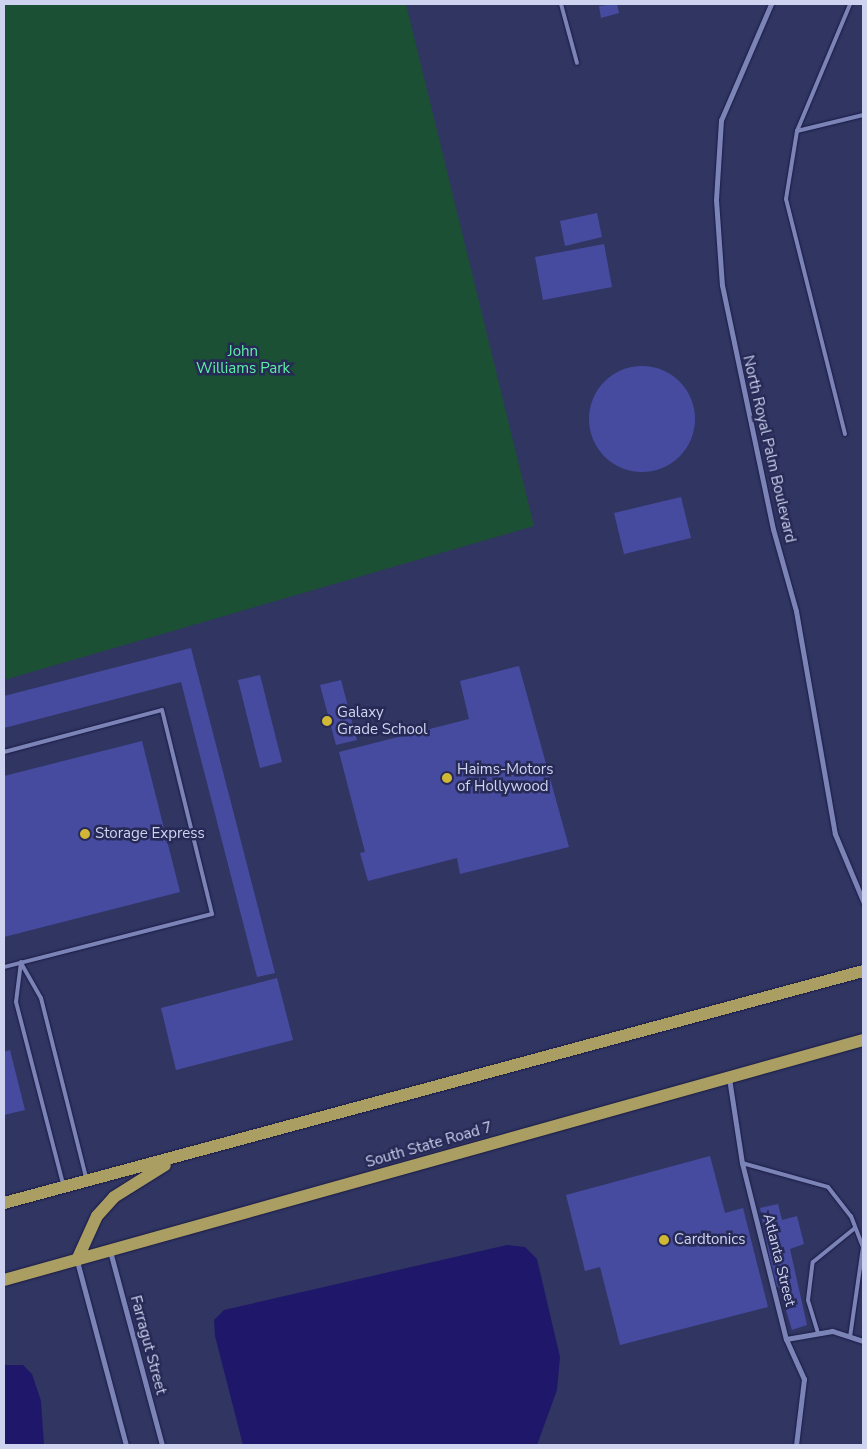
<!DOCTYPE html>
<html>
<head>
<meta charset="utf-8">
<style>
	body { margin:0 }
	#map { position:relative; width:867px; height:1449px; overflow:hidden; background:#313562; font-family:"Nunito Sans",sans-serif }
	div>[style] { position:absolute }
	.green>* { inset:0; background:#1b5035 }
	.water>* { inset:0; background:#1f1769 }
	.building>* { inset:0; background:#464ba0 }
	.round { border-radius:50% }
	.roads { filter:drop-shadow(0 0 1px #191b45) drop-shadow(0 0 1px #191b45) }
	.service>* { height:4px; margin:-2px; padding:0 2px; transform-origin:2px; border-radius:2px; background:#7c84b7 }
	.minor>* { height:5px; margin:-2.5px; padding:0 2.5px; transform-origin:2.5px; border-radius:2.5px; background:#7c84b7 }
	.primary>* { height:12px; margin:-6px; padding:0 6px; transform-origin:6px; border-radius:6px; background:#aa9e62 }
	.dots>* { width:14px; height:14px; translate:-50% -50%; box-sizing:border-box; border:2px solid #272a56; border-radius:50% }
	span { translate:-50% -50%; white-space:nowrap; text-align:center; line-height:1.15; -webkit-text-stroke:5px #272a56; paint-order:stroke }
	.park-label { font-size:15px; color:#5df0a4 }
	.street-label { font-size:15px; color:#ced3ef }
	.poi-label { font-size:15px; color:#ced3ef }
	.left { translate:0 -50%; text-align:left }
	.frame { position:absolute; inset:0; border:5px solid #ced3ef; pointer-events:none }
</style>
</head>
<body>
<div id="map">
	<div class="green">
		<div style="clip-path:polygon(4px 4px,406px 4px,534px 526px,4px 680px)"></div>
	</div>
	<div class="water">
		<div style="clip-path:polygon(507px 1245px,525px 1247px,537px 1259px,560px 1357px,557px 1390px,537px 1445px,243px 1445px,215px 1336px,214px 1320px,224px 1310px)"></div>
		<div style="clip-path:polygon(4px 1365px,23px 1365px,32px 1374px,41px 1401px,44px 1445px,4px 1445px)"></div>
	</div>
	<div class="building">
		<div style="clip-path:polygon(617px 4px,619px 13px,601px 18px,599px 6px)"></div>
		<div style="clip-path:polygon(597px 213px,602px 237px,565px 246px,560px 221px)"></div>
		<div style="clip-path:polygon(604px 244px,612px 287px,543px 300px,535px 257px)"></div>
		<div class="round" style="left:589px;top:366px;width:106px;height:106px"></div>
		<div style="clip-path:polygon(681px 497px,691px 538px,624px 554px,614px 513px)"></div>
		<div style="clip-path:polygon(191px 648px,275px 973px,257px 977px,181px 682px,4px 728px,4px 696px)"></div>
		<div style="clip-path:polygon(519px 666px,569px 847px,460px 874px,457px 858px,368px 881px,360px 853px,365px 852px,339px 752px,469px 719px,460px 681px)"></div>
		<div style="clip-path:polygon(260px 675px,282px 762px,260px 768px,238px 680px)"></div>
		<div style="clip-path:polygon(341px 680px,357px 740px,336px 745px,320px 685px)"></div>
		<div style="clip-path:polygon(142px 741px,180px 892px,4px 937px,4px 776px)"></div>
		<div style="clip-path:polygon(277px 978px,293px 1040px,176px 1070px,161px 1008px)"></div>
		<div style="clip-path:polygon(10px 1050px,25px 1110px,4px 1115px,4px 1052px)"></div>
		<div style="clip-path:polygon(710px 1156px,725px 1213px,743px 1208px,768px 1307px,620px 1345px,600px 1267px,585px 1271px,566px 1195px)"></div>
		<div style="clip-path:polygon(778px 1204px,782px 1220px,797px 1216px,804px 1244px,790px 1249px,807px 1325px,792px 1330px,779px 1287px,775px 1288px,760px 1208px)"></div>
	</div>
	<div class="roads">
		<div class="service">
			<div style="left:561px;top:4px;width:61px;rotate:74.8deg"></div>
			<div style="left:797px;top:131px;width:68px;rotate:-13.6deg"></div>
			<div style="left:845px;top:434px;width:242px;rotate:-104.1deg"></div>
			<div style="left:786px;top:199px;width:69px;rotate:-80.8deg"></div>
			<div style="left:797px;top:131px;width:138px;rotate:-67.3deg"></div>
			<div style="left:4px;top:752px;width:163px;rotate:-14.9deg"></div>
			<div style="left:162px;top:710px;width:210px;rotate:76.2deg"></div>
			<div style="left:212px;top:914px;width:215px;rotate:165.7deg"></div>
			<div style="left:21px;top:962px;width:40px;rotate:97.1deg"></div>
			<div style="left:16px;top:1002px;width:188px;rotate:75.5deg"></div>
			<div style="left:21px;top:963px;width:40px;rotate:60.3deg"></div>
			<div style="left:41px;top:998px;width:185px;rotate:75.9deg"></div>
			<div style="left:742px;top:1163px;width:89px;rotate:15.6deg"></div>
			<div style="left:828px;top:1187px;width:37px;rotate:52deg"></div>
			<div style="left:851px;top:1216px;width:33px;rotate:69deg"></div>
			<div style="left:863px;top:1247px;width:91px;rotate:98.2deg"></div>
			<div style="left:818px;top:1333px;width:34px;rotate:-107deg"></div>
			<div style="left:808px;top:1300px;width:38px;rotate:-83deg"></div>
			<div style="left:813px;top:1262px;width:54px;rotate:-39deg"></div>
		</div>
		<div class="minor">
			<div style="left:771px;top:4px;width:126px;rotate:113.3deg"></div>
			<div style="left:721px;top:120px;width:80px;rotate:93.6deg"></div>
			<div style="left:716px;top:200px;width:85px;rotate:86deg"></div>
			<div style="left:722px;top:285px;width:249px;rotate:78.2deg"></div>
			<div style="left:773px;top:529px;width:85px;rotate:74.3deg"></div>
			<div style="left:796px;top:611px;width:226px;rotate:80.1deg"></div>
			<div style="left:835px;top:834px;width:73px;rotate:67.3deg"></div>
			<div style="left:729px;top:1078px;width:86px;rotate:81.3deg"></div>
			<div style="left:742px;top:1163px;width:181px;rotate:76deg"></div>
			<div style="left:786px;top:1339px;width:44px;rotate:65.8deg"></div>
			<div style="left:804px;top:1379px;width:66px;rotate:96.9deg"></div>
			<div style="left:110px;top:1251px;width:201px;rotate:75deg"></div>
			<div style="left:77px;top:1261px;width:190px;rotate:75.1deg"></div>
			<div style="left:786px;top:1339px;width:47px;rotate:-9.9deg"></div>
			<div style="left:832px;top:1331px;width:33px;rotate:18deg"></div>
		</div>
		<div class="primary">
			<div style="left:4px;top:1203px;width:890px;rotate:-15.11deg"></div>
			<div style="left:77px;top:1260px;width:48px;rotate:-65.6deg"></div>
			<div style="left:97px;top:1216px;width:25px;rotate:-48deg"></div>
			<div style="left:114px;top:1197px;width:60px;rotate:-32.1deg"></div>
			<div style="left:4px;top:1280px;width:892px;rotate:-15.61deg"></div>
		</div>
	</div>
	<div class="dots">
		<div style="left:327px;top:721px;background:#d1b736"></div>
		<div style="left:447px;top:778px;background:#d1b736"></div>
		<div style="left:85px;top:834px;background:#d1b736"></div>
		<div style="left:664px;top:1240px;background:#d1b736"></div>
	</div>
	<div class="park-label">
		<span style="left:243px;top:360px">John<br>Williams Park</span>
	</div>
	<div class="street-label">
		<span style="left:769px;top:449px;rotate:77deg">North Royal Palm Boulevard</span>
		<span style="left:429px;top:1145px;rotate:-16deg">South State Road 7</span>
		<span style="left:779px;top:1260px;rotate:76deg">Atlanta Street</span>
		<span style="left:148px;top:1345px;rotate:75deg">Farragut Street</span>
	</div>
	<div class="poi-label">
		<span class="left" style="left:337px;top:721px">Galaxy<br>Grade School</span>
		<span class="left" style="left:457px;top:778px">Haims-Motors<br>of Hollywood</span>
		<span class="left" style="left:95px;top:834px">Storage Express</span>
		<span class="left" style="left:674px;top:1240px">Cardtonics</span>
	</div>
	<div class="frame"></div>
</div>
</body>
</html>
